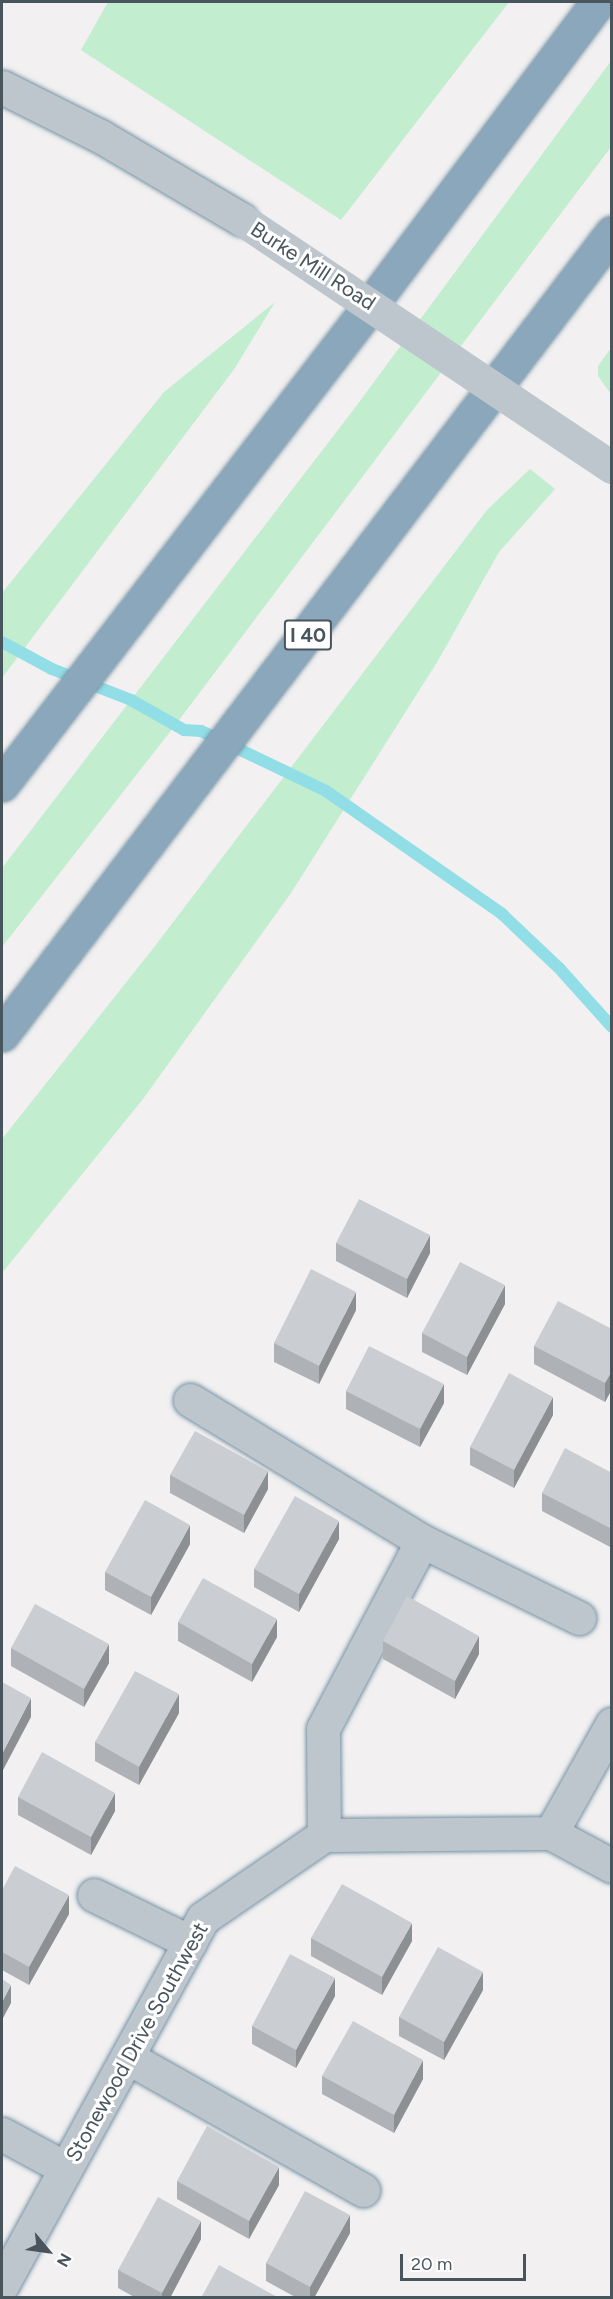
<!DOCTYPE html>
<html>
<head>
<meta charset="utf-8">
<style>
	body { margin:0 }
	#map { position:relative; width:613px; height:2299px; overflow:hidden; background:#f2f0f0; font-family:Figtree,sans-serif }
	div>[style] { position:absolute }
	.green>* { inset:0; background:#c2edce }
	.stream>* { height:12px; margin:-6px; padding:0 6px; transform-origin:6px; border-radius:6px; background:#92dee7 }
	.roads { filter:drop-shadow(0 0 2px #7693a7) drop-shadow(0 0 2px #7693a7) }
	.minor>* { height:33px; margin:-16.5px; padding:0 16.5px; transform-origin:16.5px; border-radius:16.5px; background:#bdc6cc }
	.highway>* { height:33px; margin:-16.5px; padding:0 16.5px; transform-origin:16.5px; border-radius:16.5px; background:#8ba7bb }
	.minor-bridge>* { height:33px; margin:-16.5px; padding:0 16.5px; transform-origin:16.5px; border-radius:16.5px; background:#bdc6cc }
	.wall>* { inset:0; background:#aeb1b5 }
	.shaded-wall>* { inset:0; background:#8d9093 }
	.building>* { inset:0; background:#caced2 }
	span { translate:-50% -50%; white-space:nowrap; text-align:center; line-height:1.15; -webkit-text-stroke:6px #fff; paint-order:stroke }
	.shield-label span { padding:2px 4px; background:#fff; border:2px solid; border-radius:4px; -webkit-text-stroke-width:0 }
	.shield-label { font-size:20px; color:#49555c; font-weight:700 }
	.street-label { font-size:21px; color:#49555c }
	.frame { position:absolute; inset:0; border:3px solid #49555c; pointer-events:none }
	.north { position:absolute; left:18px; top:2221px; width:60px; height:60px; -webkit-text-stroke:4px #fff; paint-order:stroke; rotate:119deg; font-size:16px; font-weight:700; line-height:24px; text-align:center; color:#49555c }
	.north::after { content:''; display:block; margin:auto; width:21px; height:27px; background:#49555c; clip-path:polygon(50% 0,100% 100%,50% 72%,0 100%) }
	.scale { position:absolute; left:400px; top:2254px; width:126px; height:27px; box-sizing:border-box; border:3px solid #49555c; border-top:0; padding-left:8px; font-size:18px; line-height:21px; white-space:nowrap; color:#49555c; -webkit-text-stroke:4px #fff; paint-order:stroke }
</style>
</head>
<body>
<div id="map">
	<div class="green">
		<div style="clip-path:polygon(108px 2px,509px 2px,341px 220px,81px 50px)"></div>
		<div style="clip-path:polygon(611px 61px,611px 147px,173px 728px,2px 947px,2px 868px,354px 409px)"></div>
		<div style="clip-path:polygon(275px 302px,235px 368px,2px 678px,2px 593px,164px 392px)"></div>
		<div style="clip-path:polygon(611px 348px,611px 394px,598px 376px,598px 366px)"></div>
		<div style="clip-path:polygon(530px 469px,555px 489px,499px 552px,439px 659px,291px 893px,143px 1099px,2px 1273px,2px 1139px,155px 946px,487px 510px)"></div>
	</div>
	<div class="stream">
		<div style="left:2px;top:642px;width:57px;rotate:28.4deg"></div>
		<div style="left:52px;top:669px;width:85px;rotate:21.4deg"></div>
		<div style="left:131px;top:700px;width:61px;rotate:29.5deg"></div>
		<div style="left:184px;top:730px;width:17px;rotate:3deg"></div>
		<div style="left:201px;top:731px;width:139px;rotate:25.6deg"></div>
		<div style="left:326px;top:791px;width:215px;rotate:34.9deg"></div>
		<div style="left:502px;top:914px;width:79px;rotate:43.5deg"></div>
		<div style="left:559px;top:968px;width:79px;rotate:48.1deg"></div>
	</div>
	<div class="roads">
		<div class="minor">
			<div style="left:2px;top:87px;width:110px;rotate:26.6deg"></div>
			<div style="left:100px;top:136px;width:164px;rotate:30.5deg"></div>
			<div style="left:190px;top:1400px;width:271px;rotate:31.3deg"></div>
			<div style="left:422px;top:1541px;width:212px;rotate:117.8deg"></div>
			<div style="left:323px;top:1729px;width:106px;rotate:89.5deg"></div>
			<div style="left:422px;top:1541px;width:175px;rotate:26.1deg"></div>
			<div style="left:551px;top:1833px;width:69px;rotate:28.4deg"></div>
			<div style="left:94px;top:1895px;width:107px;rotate:26.1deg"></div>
			<div style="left:127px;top:2057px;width:271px;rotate:29.4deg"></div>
			<div style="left:2px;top:2134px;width:72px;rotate:28.4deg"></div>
			<div style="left:2px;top:2285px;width:418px;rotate:-61.3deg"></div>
			<div style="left:203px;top:1918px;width:147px;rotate:-34.4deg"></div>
			<div style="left:324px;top:1835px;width:227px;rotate:-0.5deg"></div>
			<div style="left:551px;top:1833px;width:125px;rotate:-60.8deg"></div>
		</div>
		<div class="highway">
			<div style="left:2px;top:784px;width:592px;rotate:-52.41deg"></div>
			<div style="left:363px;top:315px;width:391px;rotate:-53.1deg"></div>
			<div style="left:2px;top:1034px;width:1007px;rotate:-52.71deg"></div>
		</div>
	</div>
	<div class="minor-bridge">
		<div style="left:241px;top:219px;width:446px;rotate:33.8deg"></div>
	</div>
	<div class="wall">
		<div style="clip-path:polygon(336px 1243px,430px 1253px,407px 1298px,336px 1261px)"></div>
		<div style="clip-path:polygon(505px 1304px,467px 1375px,422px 1352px,422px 1333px)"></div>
		<div style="clip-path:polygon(356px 1310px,319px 1384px,274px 1362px,274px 1343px)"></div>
		<div style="clip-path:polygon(612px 1329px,612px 1389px,605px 1402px,534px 1364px,534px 1346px)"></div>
		<div style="clip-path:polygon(346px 1391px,444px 1403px,420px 1447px,346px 1409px)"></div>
		<div style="clip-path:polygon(553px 1415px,514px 1488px,470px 1465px,470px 1447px)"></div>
		<div style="clip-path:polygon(612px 1473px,612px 1548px,542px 1511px,542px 1493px)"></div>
		<div style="clip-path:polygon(170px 1475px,268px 1489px,244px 1533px,170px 1493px)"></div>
		<div style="clip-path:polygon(339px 1539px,299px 1612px,254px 1587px,254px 1569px)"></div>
		<div style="clip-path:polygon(190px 1544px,151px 1615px,105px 1590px,105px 1572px)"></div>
		<div style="clip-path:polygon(178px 1622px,277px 1637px,252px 1682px,178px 1641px)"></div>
		<div style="clip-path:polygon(383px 1641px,479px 1654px,455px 1699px,383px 1659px)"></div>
		<div style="clip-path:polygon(11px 1648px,109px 1663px,84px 1707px,11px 1666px)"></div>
		<div style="clip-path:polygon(179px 1713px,139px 1785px,95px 1761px,95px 1742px)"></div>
		<div style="clip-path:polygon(18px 1797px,115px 1811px,91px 1855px,18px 1815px)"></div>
		<div style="clip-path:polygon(2px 1890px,69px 1914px,29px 1985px,2px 1970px)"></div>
		<div style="clip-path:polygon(311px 1938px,412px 1941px,382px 1995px,311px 1956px)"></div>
		<div style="clip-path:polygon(483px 1990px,444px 2060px,399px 2036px,399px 2017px)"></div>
		<div style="clip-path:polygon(335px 1996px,296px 2068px,252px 2044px,252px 2026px)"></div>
		<div style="clip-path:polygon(322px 2076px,423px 2079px,394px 2133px,322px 2094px)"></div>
		<div style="clip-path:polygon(177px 2181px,279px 2185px,249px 2239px,177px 2199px)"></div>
		<div style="clip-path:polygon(350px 2233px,314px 2298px,297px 2298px,266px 2281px,266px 2263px)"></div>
		<div style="clip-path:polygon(201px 2239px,170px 2298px,136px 2298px,118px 2288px,118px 2270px)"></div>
	</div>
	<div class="shaded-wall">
		<div style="clip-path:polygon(430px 1235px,430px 1253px,407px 1298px,407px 1279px)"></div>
		<div style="clip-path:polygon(505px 1285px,505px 1304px,467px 1375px,467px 1357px)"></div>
		<div style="clip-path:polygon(356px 1292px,356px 1310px,319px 1384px,319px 1366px)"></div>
		<div style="clip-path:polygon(612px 1371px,612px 1389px,605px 1402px,605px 1383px)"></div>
		<div style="clip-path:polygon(444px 1384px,444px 1403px,420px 1447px,420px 1429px)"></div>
		<div style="clip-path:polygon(553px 1397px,553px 1415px,514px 1488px,514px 1470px)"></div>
		<div style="clip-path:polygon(268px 1471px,268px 1489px,244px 1533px,244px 1515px)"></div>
		<div style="clip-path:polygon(339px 1521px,339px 1539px,299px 1612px,299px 1594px)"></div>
		<div style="clip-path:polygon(190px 1525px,190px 1544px,151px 1615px,151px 1597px)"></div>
		<div style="clip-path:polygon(277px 1619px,277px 1637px,252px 1682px,252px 1664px)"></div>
		<div style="clip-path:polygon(479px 1636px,479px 1654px,455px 1699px,455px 1681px)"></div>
		<div style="clip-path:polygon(109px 1644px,109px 1663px,84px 1707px,84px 1689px)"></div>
		<div style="clip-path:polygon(179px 1694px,179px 1713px,139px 1785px,139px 1767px)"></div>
		<div style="clip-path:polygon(31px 1698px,31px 1717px,2px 1772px,2px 1754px)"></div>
		<div style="clip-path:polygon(115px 1793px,115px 1811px,91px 1855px,91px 1837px)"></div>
		<div style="clip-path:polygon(69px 1895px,69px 1914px,29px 1985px,29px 1967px)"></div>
		<div style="clip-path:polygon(412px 1923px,412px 1941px,382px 1995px,382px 1977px)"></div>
		<div style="clip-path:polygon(483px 1972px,483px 1990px,444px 2060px,444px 2042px)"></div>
		<div style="clip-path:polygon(335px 1978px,335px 1996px,296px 2068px,296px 2050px)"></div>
		<div style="clip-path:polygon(11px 1985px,11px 2003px,2px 2020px,2px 2002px)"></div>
		<div style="clip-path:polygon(423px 2060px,423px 2079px,394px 2133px,394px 2115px)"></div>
		<div style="clip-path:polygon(279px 2167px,279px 2185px,249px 2239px,249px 2221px)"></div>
		<div style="clip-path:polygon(350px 2215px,350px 2233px,314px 2298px,310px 2298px,310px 2287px)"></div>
		<div style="clip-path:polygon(201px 2221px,201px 2239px,170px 2298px,162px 2298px,162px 2293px)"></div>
	</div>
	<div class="building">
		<div style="clip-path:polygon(359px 1199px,430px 1235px,407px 1279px,336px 1243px)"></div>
		<div style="clip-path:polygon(460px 1262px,505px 1285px,467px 1357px,422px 1333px)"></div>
		<div style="clip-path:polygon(311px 1269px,356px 1292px,319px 1366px,274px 1343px)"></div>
		<div style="clip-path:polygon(558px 1301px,612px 1329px,612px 1371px,605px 1383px,534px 1346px)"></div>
		<div style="clip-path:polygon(369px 1346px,444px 1384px,420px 1429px,346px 1391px)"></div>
		<div style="clip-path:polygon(509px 1373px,553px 1397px,514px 1470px,470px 1447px)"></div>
		<div style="clip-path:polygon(195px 1431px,268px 1471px,244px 1515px,170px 1475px)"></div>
		<div style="clip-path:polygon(565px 1448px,612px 1473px,612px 1529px,542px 1493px)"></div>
		<div style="clip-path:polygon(295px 1496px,339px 1521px,299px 1594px,254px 1569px)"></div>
		<div style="clip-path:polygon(145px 1500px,190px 1525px,151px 1597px,105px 1572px)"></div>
		<div style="clip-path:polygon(203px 1578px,277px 1619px,252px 1664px,178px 1622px)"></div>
		<div style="clip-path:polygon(407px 1596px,479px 1636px,455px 1681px,383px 1641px)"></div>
		<div style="clip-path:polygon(35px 1604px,109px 1644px,84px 1689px,11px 1648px)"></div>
		<div style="clip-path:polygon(135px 1671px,179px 1694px,139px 1767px,95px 1742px)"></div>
		<div style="clip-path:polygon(2px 1682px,31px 1698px,2px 1754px)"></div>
		<div style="clip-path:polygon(42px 1752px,115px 1793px,91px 1837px,18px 1797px)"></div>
		<div style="clip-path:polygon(15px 1866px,69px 1895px,29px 1967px,2px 1952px,2px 1890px)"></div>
		<div style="clip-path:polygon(342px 1884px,412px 1923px,382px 1977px,311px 1938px)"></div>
		<div style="clip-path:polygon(438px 1947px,483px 1972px,444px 2042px,399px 2017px)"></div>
		<div style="clip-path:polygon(290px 1954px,335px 1978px,296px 2050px,252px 2026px)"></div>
		<div style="clip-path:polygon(2px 1979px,11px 1985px,2px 2002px)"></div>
		<div style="clip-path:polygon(353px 2021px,423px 2060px,394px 2115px,322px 2076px)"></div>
		<div style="clip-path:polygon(207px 2126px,279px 2167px,249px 2221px,177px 2181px)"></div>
		<div style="clip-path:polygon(305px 2191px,350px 2215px,310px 2287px,266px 2263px)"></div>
		<div style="clip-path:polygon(158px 2197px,201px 2221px,162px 2293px,118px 2270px)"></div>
		<div style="clip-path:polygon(219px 2265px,279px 2298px,201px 2298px)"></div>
	</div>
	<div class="shield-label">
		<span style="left:308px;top:635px">I 40</span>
	</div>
	<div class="street-label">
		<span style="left:313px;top:266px;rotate:33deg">Burke Mill Road</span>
		<span style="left:137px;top:2042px;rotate:-61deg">Stonewood Drive Southwest</span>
	</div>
	<div class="frame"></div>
	<div class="north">N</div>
	<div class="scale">20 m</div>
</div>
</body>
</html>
